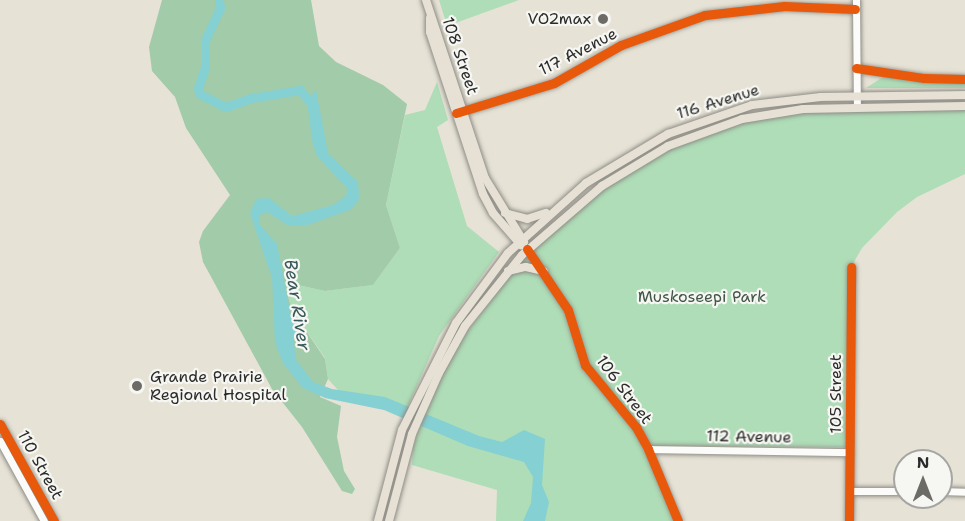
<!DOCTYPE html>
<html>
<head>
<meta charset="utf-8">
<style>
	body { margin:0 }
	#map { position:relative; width:965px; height:521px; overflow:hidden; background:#e6e2d5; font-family:"Shantell Sans",sans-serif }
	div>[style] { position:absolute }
	.green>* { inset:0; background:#aeddb7 }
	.forest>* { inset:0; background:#a1cba9 }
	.water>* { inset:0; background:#85d0d2 }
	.river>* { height:9px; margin:-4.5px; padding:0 4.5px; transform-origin:4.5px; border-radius:4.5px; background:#85d0d2 }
	.roads { filter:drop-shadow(0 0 2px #8e8c86) drop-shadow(0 0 2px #8e8c86) }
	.minor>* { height:7px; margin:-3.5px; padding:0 3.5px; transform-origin:3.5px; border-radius:3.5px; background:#fbfbf9 }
	.major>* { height:8px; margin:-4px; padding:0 4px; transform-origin:4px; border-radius:4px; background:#e6e1d4 }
	.cycleway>* { height:9px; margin:-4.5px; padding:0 4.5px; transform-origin:4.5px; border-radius:4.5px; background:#e8590c }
	.dots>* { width:16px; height:16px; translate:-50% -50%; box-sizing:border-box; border:3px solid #f6f6f2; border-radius:50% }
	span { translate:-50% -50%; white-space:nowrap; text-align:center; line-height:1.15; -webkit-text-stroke:4.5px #f6f6f2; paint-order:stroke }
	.poi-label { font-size:16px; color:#2b2b2b }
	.right { translate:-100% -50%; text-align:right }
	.left { translate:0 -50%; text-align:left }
	.street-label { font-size:16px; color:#2b2b2b }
	.park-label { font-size:16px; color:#405648 }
	.water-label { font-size:18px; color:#395a5d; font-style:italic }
	.north { position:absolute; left:893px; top:449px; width:60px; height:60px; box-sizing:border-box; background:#f6f6f2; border:2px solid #a5a5a2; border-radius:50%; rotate:0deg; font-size:16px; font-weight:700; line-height:24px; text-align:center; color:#2b2b2b }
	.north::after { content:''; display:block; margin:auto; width:21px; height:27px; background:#6c6b66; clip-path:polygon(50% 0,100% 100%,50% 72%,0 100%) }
</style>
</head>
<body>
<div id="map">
	<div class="green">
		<div style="clip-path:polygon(439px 0,519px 0,447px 26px)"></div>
		<div style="clip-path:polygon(883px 77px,965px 84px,965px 88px,866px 88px)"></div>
		<div style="clip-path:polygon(437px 82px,448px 120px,437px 127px,467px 226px,499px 252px,439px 336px,405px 413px,347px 400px,328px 379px,325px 358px,292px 310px,288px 296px,298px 285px,325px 291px,373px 285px,400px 248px,386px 205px,405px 115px,425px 110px)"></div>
		<div style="clip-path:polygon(965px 109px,965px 174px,917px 197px,897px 212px,862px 248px,851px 267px,855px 447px,641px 446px,683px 521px,496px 521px,497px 490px,412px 465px,413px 446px,429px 402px,460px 341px,539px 238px,570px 210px,687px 137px,782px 112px)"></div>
	</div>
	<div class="forest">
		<div style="clip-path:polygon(162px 0,311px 0,319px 46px,336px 62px,383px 85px,407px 104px,386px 205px,400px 248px,373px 285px,325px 291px,298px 285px,288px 296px,292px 310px,325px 359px,328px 379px,320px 397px,341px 406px,337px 437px,344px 471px,355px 489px,352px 494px,342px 491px,302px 427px,272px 389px,203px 262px,199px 242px,203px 231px,230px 195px,186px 128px,175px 97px,152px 71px,149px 47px)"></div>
	</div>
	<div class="water">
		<div style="clip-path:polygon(316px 90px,328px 153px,358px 182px,359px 199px,352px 209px,308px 225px,289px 226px,267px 212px,260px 215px,260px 225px,277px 244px,292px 322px,300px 328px,293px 335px,296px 360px,313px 382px,332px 389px,385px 397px,479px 436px,502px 442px,524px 430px,545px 439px,542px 485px,549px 502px,545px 521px,523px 521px,531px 503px,533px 477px,524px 462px,468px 446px,384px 410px,325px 398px,303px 388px,283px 363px,275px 342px,272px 278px,250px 213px,256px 199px,269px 198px,292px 216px,333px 205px,346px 196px,347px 188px,317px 156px,312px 139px,307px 100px)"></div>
	</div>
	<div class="river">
		<div style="left:219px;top:0;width:8px;rotate:83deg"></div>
		<div style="left:220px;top:8px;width:35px;rotate:115deg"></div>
		<div style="left:205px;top:40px;width:27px;rotate:90deg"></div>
		<div style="left:205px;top:67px;width:22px;rotate:108deg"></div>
		<div style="left:198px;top:88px;width:6px;rotate:72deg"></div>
		<div style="left:200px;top:94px;width:29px;rotate:27deg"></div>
		<div style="left:226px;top:107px;width:27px;rotate:-20deg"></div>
		<div style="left:251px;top:98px;width:50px;rotate:-9.3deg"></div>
		<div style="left:300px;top:90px;width:22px;rotate:51deg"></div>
	</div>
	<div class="roads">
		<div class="minor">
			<div style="left:856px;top:0;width:107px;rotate:89.5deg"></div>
			<div style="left:856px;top:68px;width:69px;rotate:8.4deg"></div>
			<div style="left:924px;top:78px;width:41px;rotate:1.4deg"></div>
			<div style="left:459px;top:112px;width:99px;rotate:-17deg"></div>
			<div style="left:554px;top:83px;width:77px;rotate:-29.6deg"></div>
			<div style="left:621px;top:45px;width:89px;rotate:-19.7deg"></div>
			<div style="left:705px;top:15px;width:80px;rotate:-6.5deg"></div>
			<div style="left:784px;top:6px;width:71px;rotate:2.4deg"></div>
			<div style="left:527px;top:249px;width:73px;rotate:56.1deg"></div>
			<div style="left:568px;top:310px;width:58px;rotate:72.8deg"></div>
			<div style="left:585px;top:365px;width:80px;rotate:50.6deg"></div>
			<div style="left:636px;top:427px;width:25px;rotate:61deg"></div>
			<div style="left:648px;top:449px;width:78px;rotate:67.4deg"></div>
			<div style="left:0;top:424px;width:111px;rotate:60.9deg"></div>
			<div style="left:0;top:441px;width:91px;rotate:61.2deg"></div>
			<div style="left:648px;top:449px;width:202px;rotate:0.9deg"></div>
			<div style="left:850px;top:491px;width:55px"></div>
			<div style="left:941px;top:491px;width:24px;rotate:2deg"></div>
			<div style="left:849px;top:521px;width:254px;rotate:-89.5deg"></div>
		</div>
		<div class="major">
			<div style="left:426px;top:0;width:188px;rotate:71.7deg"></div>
			<div style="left:485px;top:178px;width:75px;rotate:58.6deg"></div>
			<div style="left:430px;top:18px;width:14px;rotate:90deg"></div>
			<div style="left:430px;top:32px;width:170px;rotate:71.9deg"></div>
			<div style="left:483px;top:194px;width:21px;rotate:62deg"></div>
			<div style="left:493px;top:213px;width:43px;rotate:48.8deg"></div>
			<div style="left:505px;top:213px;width:23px;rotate:15deg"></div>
			<div style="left:527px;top:219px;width:20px;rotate:-18deg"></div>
			<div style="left:508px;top:271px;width:18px;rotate:-13deg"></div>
			<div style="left:526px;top:267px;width:18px;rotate:13deg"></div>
			<div style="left:378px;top:521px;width:94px;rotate:-75.2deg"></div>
			<div style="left:402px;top:430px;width:120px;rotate:-63.2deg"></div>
			<div style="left:456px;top:323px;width:87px;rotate:-53.4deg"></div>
			<div style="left:508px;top:253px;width:105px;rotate:-41.9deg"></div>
			<div style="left:586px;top:183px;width:96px;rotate:-30.9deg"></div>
			<div style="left:668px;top:134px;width:89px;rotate:-19deg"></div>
			<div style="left:752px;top:105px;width:69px;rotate:-6.6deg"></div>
			<div style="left:821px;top:97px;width:144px;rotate:-0.8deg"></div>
			<div style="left:389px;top:521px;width:90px;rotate:-75.2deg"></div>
			<div style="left:412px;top:434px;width:67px;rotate:-66.1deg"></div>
			<div style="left:439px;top:373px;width:54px;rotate:-61deg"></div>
			<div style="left:465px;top:326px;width:91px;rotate:-51.2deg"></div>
			<div style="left:522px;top:255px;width:106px;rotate:-40.8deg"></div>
			<div style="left:602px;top:186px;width:77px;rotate:-31.2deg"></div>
			<div style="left:668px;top:146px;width:79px;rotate:-20deg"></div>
			<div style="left:742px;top:119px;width:62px;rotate:-9.3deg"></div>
			<div style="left:803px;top:109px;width:162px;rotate:-1.1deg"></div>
		</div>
	</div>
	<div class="cycleway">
		<div style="left:856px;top:68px;width:69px;rotate:8.4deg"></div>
		<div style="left:924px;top:78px;width:41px;rotate:1.4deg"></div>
		<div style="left:456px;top:113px;width:102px;rotate:-17deg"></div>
		<div style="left:554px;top:83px;width:77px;rotate:-29.6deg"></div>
		<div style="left:621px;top:45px;width:89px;rotate:-19.7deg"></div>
		<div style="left:705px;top:15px;width:80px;rotate:-6.5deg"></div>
		<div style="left:784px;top:6px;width:71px;rotate:2.4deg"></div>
		<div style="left:527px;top:249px;width:73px;rotate:56.1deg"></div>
		<div style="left:568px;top:310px;width:58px;rotate:72.8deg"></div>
		<div style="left:585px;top:365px;width:80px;rotate:50.6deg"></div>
		<div style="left:636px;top:427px;width:25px;rotate:61deg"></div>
		<div style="left:648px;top:449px;width:78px;rotate:67.4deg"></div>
		<div style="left:0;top:424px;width:111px;rotate:60.9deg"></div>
		<div style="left:849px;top:521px;width:254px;rotate:-89.5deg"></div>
	</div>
	<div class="dots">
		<div style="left:603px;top:19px;background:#6c6b66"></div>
		<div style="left:137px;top:386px;background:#6c6b66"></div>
	</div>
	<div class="poi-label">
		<span class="right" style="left:591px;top:19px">VO2max</span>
		<span class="left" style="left:150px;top:386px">Grande Prairie<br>Regional Hospital</span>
	</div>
	<div class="street-label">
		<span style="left:578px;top:52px;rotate:-27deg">117 Avenue</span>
		<span style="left:460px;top:56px;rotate:71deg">108 Street</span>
		<span style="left:718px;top:102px;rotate:-17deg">116 Avenue</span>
		<span style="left:624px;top:390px;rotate:53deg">106 Street</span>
		<span style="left:836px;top:394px;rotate:-90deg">105 Street</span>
		<span style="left:749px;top:437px;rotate:1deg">112 Avenue</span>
		<span style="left:40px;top:465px;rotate:61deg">110 Street</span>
	</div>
	<div class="park-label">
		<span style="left:702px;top:297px">Muskoseepi Park</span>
	</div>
	<div class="water-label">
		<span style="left:297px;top:305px;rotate:81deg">Bear River</span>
	</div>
	<div class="north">N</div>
</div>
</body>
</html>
